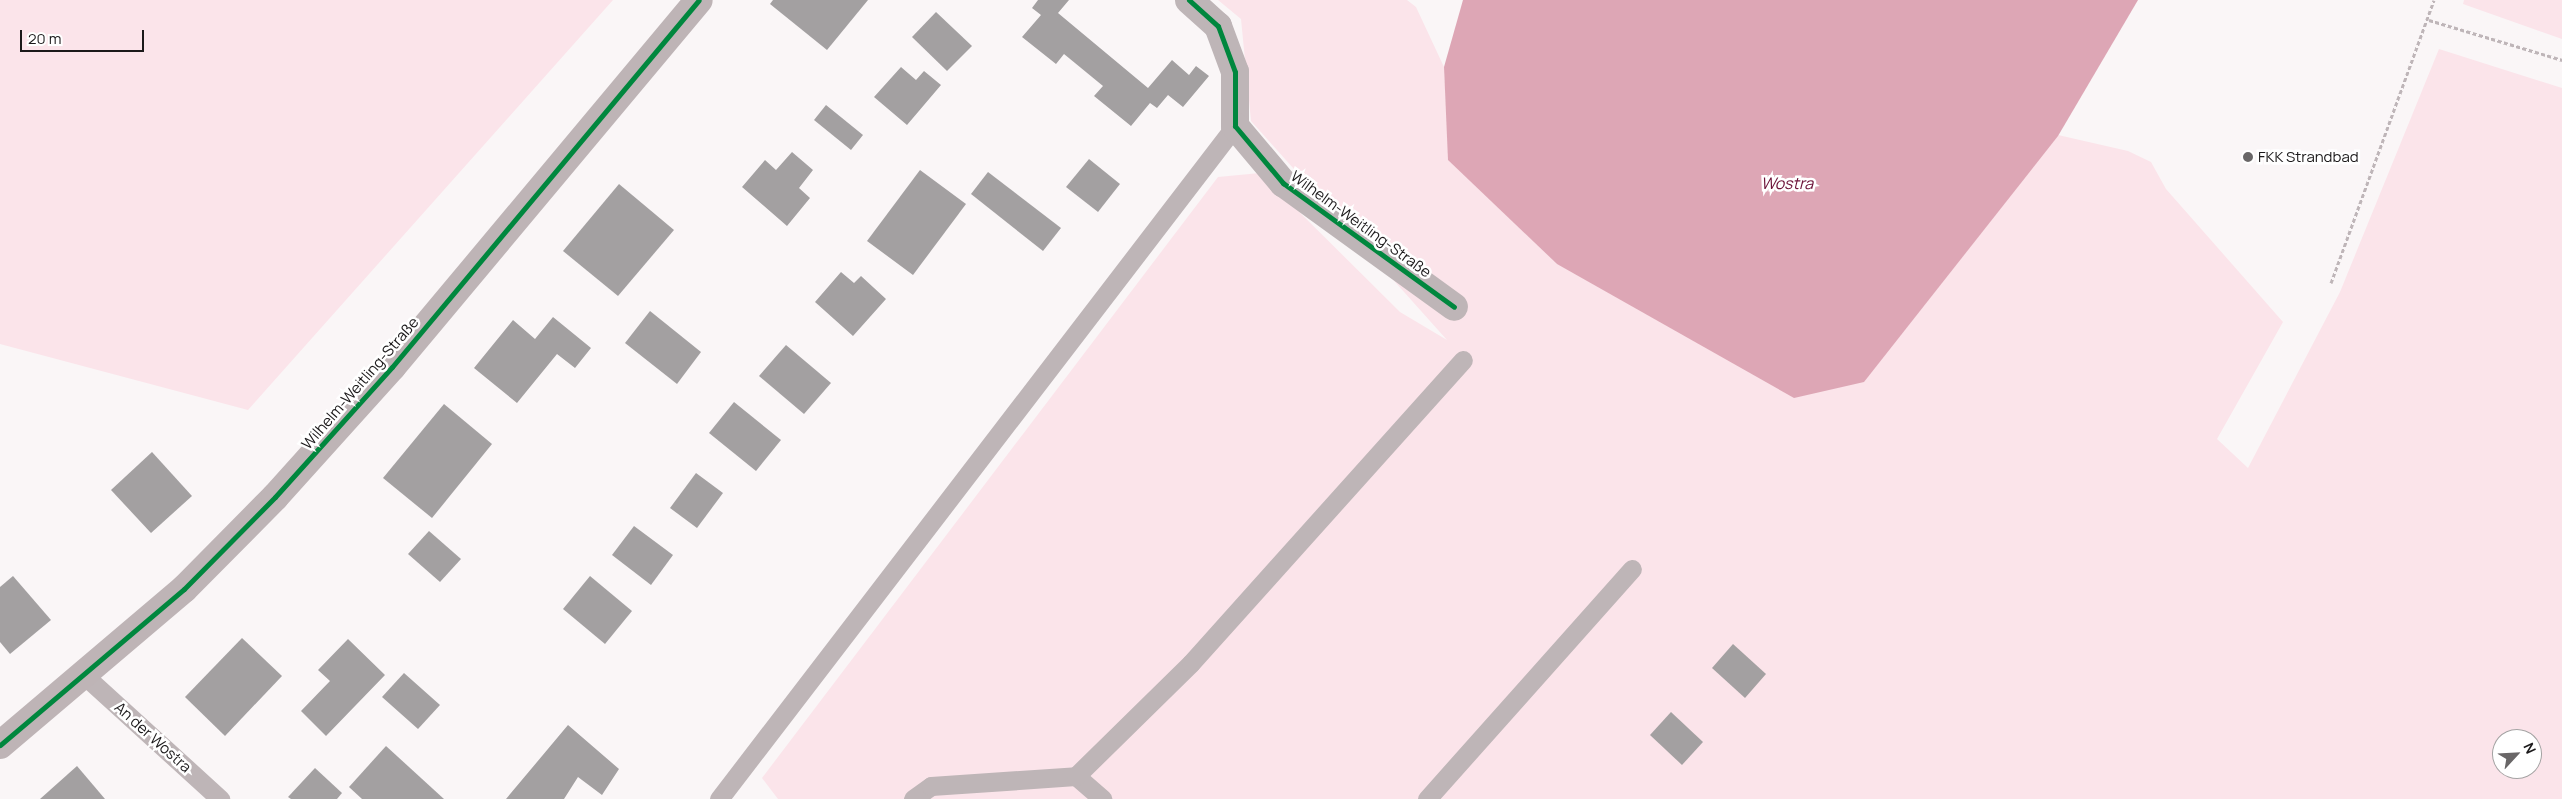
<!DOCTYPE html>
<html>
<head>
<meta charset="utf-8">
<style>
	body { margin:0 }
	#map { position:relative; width:2562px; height:799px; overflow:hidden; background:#faf6f7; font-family:Manrope,sans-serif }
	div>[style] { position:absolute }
	.green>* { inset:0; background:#fbe4ea }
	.water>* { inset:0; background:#dda6b5 }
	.building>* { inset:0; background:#a3a0a1 }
	.path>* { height:3px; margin-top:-1.5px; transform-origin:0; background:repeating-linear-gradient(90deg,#beb5b8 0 4px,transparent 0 6.5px) }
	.lane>* { height:19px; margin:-9.5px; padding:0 9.5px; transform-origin:9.5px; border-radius:9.5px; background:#beb5b7 }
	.street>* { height:28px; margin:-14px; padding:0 14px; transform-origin:14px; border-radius:14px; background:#beb5b7 }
	.secondary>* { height:28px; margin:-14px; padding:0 14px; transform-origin:14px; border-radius:14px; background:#beb4b6 }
	.cycleway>* { height:5px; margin:-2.5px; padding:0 2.5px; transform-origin:2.5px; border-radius:2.5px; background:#00873e }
	.dots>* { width:14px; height:14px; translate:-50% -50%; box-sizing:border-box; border:2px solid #fff; border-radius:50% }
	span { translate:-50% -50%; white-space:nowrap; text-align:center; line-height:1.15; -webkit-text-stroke:5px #fff; paint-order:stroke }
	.poi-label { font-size:15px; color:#1b191a }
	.left { translate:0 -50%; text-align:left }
	.street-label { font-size:15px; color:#1b191a }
	.water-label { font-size:16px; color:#6c1238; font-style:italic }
	.north { position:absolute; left:2492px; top:729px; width:50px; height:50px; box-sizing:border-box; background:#fff; border:1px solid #a4a3a3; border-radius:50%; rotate:65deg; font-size:14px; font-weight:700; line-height:20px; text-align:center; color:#1b191a }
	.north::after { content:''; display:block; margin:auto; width:18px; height:22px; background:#696667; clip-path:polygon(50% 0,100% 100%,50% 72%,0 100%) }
	.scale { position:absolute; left:20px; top:30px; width:124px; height:22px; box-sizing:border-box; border:2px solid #1b191a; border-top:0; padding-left:6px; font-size:15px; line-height:18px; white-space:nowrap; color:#1b191a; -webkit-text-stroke:4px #fff; paint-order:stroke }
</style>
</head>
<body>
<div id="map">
	<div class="green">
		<div style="clip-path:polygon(0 0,613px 0,248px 410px,0 344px)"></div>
		<div style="clip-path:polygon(evenodd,1218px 0,1407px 0,1416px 7px,1444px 67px,1449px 160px,1557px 264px,1900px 336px,2058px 135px,2128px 151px,2151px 162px,2166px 189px,2283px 322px,2217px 439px,2248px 468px,2340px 292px,2439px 49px,2562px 88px,2562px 799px,778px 799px,762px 778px,1218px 177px,1260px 173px,1400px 312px,1447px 340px,1251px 121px,1241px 19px,1218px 0,2502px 739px,2532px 739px,2532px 769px,2502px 769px,2502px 739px)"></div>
		<div style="clip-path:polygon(2464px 0,2562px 0,2562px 39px,2463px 4px)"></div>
	</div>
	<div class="water">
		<div style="clip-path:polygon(1463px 0,2138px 0,2058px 136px,1864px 382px,1794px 398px,1557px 264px,1448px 160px,1444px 67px)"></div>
	</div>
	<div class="building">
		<div style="clip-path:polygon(773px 0,868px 0,827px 50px,770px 4px)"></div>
		<div style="clip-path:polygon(1038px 0,1069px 0,1058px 13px,1148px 88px,1172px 60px,1189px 75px,1196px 66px,1209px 76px,1183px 107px,1168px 95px,1157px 108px,1150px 103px,1131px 126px,1094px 96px,1103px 86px,1064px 54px,1056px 64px,1022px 37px,1041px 15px,1032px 8px)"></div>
		<div style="clip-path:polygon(936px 12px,972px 46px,947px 71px,912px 37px)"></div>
		<div style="clip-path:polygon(901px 67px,916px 80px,924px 71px,941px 85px,907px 125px,874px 97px)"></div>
		<div style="clip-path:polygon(826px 105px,863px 135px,851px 150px,814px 120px)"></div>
		<div style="clip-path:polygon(792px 152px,813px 170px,799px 188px,810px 198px,787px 226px,742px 187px,765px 160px,776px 170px)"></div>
		<div style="clip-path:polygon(1089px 159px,1120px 184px,1098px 212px,1066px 187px)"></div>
		<div style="clip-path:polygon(920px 170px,966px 204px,913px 275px,867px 241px)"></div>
		<div style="clip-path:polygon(988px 172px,1061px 228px,1043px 251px,971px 194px)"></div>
		<div style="clip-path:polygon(619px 184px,674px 230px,618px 296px,563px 251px)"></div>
		<div style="clip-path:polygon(841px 272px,854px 283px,861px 276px,886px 299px,853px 336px,815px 302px)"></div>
		<div style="clip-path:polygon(650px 311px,701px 352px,677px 384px,625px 343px)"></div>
		<div style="clip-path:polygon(553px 317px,591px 348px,575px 368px,557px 354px,517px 403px,474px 368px,513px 320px,535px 339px)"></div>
		<div style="clip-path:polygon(786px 345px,831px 383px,804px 414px,759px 376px)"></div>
		<div style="clip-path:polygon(734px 402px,781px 440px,756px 471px,709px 433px)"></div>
		<div style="clip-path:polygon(444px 404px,492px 444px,432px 518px,383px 478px)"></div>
		<div style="clip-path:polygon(152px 452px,192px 496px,151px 533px,111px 490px)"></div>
		<div style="clip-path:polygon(696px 473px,723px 493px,697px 528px,670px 508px)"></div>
		<div style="clip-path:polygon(634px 526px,673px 555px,651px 585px,612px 555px)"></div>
		<div style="clip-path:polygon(429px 531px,461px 559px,440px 582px,408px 554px)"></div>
		<div style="clip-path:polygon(13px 576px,51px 620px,10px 654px,0 642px,0 587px)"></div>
		<div style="clip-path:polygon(590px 576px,632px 611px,605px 644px,563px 609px)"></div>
		<div style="clip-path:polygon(242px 638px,282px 676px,225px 736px,185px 697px)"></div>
		<div style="clip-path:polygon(348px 639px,385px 675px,326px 736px,301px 711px,330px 681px,318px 670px)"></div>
		<div style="clip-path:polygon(1733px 644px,1766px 674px,1745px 698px,1712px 668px)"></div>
		<div style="clip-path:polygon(404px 673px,440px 705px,418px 729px,382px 697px)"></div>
		<div style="clip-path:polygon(1671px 712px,1703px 742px,1682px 765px,1650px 735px)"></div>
		<div style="clip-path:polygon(568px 725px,619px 769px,602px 795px,578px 777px,564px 799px,506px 799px)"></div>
		<div style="clip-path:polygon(386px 746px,444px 799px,362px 799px,349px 787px)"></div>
		<div style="clip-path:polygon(77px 766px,105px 799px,40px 799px)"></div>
		<div style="clip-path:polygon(315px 768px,342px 793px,337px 799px,291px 799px,288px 797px)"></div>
	</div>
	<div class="path">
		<div style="left:2429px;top:20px;width:139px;rotate:16.7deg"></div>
		<div style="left:2331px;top:283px;width:301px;rotate:-70deg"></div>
	</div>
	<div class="lane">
		<div style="left:85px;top:676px;width:183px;rotate:42.3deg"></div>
		<div style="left:1076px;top:776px;width:35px;rotate:41deg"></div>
		<div style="left:719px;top:799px;width:848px;rotate:-52.52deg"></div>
		<div style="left:913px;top:799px;width:22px;rotate:-36deg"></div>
		<div style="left:931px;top:786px;width:145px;rotate:-3.9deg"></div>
		<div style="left:1076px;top:776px;width:161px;rotate:-44.5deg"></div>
		<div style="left:1191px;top:663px;width:407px;rotate:-48.1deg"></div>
		<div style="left:1427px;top:799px;width:308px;rotate:-48.3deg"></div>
	</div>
	<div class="street">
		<div style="left:1189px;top:0;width:39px;rotate:42deg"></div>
		<div style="left:1218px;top:26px;width:49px;rotate:69.7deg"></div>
		<div style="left:1235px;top:72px;width:54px;rotate:90deg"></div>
		<div style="left:1235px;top:126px;width:75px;rotate:49.9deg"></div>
		<div style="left:1283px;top:183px;width:211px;rotate:35.9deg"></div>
	</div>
	<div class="secondary">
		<div style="left:0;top:745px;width:241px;rotate:-40.3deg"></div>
		<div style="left:184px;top:589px;width:129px;rotate:-45.3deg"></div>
		<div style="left:275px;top:497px;width:175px;rotate:-48deg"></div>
		<div style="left:392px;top:367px;width:478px;rotate:-50.1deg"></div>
	</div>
	<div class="cycleway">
		<div style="left:1189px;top:0;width:39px;rotate:42deg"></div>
		<div style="left:1218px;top:26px;width:49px;rotate:69.7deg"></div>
		<div style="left:1235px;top:72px;width:54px;rotate:90deg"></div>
		<div style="left:1235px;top:126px;width:75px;rotate:49.9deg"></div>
		<div style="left:1283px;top:183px;width:211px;rotate:35.9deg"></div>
		<div style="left:0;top:745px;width:241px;rotate:-40.3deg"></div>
		<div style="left:184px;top:589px;width:129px;rotate:-45.3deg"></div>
		<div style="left:275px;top:497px;width:175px;rotate:-48deg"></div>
		<div style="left:392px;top:367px;width:478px;rotate:-50.1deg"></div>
	</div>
	<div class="dots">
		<div style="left:2248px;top:157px;background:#696667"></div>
	</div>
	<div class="poi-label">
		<span class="left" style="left:2258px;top:157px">FKK Strandbad</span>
	</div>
	<div class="street-label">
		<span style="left:1361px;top:224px;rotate:36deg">Wilhelm-Weitling-Straße</span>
		<span style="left:360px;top:383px;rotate:-49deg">Wilhelm-Weitling-Straße</span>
		<span style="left:153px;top:737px;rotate:42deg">An der Wostra</span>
	</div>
	<div class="water-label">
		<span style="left:1787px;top:183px">Wostra</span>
	</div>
	<div class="north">N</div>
	<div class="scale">20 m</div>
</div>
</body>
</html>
